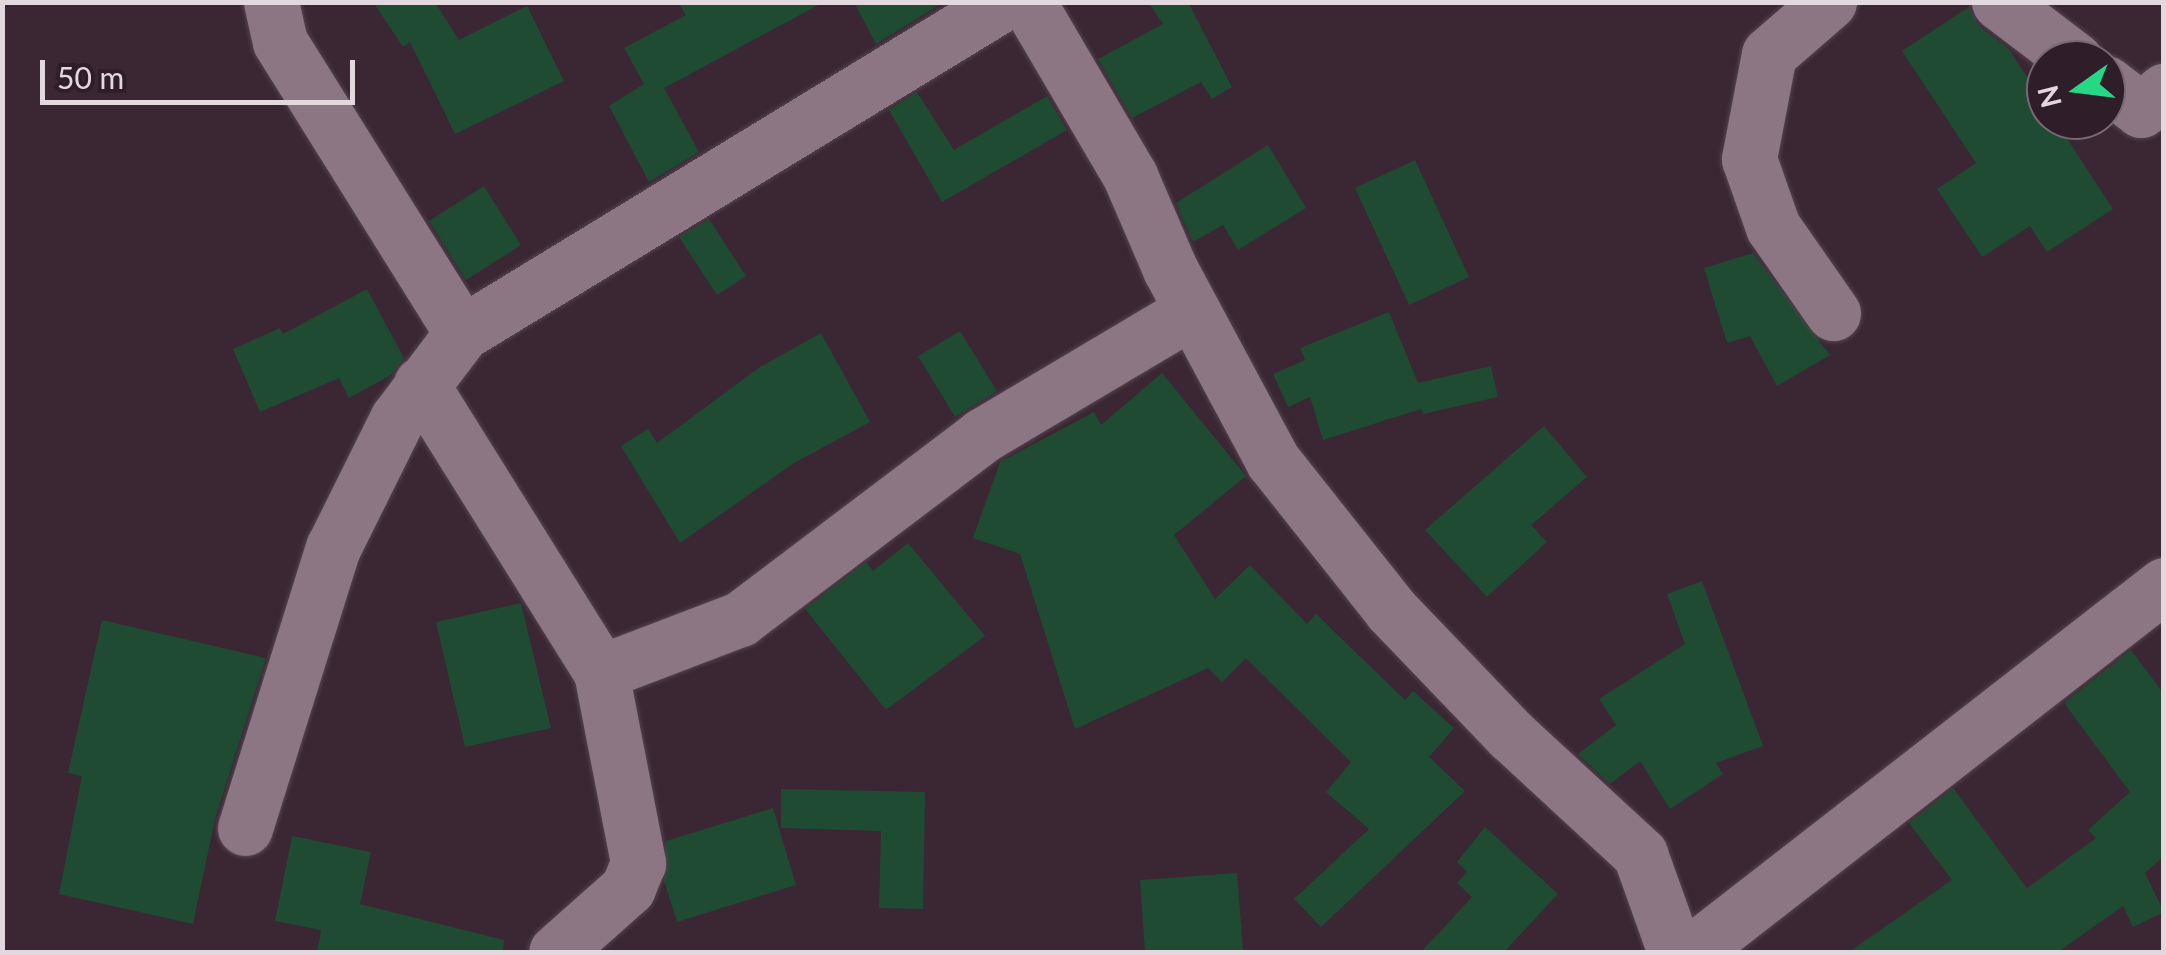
<!DOCTYPE html>
<html>
<head>
<meta charset="utf-8">
<style>
	body { margin:0 }
	#map { position:relative; width:2166px; height:955px; overflow:hidden; background:#3a2733; font-family:Lato,sans-serif }
	div>[style] { position:absolute }
	.building>* { inset:0; background:#1e4b32 }
	.roads { filter:drop-shadow(0 0 2px #53444e) drop-shadow(0 0 2px #53444e) }
	.minor>* { height:55px; margin:-27.5px; padding:0 27.5px; transform-origin:27.5px; border-radius:27.5px; background:#8c7683 }
	span { translate:-50% -50%; white-space:nowrap; text-align:center; line-height:1.15; -webkit-text-stroke:8px #2f1e29; paint-order:stroke }
	.frame { position:absolute; inset:0; border:5px solid #e4d8df; pointer-events:none }
	.north { position:absolute; left:2026px; top:40px; width:100px; height:100px; box-sizing:border-box; background:#2f1e29; border:2px solid #776872; border-radius:50%; rotate:256deg; font-size:28px; font-weight:700; line-height:40px; text-align:center; color:#e4d8df }
	.north::after { content:''; display:block; margin:auto; width:35px; height:45px; background:#24d886; clip-path:polygon(50% 0,100% 100%,50% 72%,0 100%) }
	.scale { position:absolute; left:40px; top:60px; width:315px; height:45px; box-sizing:border-box; border:5px solid #e4d8df; border-top:0; padding-left:12px; font-size:30px; line-height:35px; white-space:nowrap; color:#e4d8df; -webkit-text-stroke:8px #2f1e29; paint-order:stroke }
</style>
</head>
<body>
<div id="map">
	<div class="building">
		<div style="clip-path:polygon(373px 2px,435px 2px,459px 40px,527px 6px,564px 81px,455px 134px,410px 42px,403px 47px)"></div>
		<div style="clip-path:polygon(678px 2px,824px 2px,664px 88px,699px 152px,649px 182px,609px 106px,644px 84px,624px 48px,686px 15px)"></div>
		<div style="clip-path:polygon(854px 2px,944px 2px,876px 44px)"></div>
		<div style="clip-path:polygon(1148px 2px,1188px 2px,1232px 87px,1212px 99px,1201px 82px,1132px 118px,1098px 59px,1163px 24px)"></div>
		<div style="clip-path:polygon(1969px 7px,1979px 26px,2009px 49px,2046px 106px,2046px 120px,2055px 120px,2113px 209px,2047px 252px,2030px 226px,1982px 257px,1937px 189px,1976px 163px,1902px 51px)"></div>
		<div style="clip-path:polygon(917px 92px,954px 150px,1047px 96px,1067px 130px,942px 202px,889px 110px)"></div>
		<div style="clip-path:polygon(1268px 145px,1306px 208px,1238px 250px,1223px 225px,1193px 242px,1176px 203px)"></div>
		<div style="clip-path:polygon(1415px 160px,1469px 277px,1409px 305px,1355px 188px)"></div>
		<div style="clip-path:polygon(484px 186px,521px 245px,466px 280px,429px 221px)"></div>
		<div style="clip-path:polygon(709px 219px,746px 276px,717px 295px,679px 237px)"></div>
		<div style="clip-path:polygon(1753px 253px,1830px 355px,1777px 386px,1750px 336px,1727px 343px,1704px 268px)"></div>
		<div style="clip-path:polygon(367px 289px,404px 358px,391px 375px,349px 398px,339px 378px,260px 412px,233px 349px,280px 328px,283px 334px)"></div>
		<div style="clip-path:polygon(1389px 312px,1418px 383px,1491px 366px,1498px 397px,1423px 414px,1421px 409px,1323px 440px,1310px 397px,1288px 407px,1273px 374px,1305px 360px,1300px 348px)"></div>
		<div style="clip-path:polygon(960px 331px,997px 391px,955px 417px,918px 356px)"></div>
		<div style="clip-path:polygon(821px 333px,870px 422px,794px 463px,680px 543px,621px 446px,648px 429px,657px 443px,760px 367px)"></div>
		<div style="clip-path:polygon(1162px 373px,1246px 476px,1174px 535px,1215px 599px,1250px 565px,1307px 624px,1316px 614px,1405px 700px,1413px 691px,1454px 728px,1429px 757px,1465px 791px,1321px 927px,1294px 899px,1369px 829px,1326px 792px,1351px 762px,1246px 658px,1222px 682px,1208px 668px,1075px 729px,1020px 554px,973px 538px,1000px 462px,1094px 412px,1101px 425px)"></div>
		<div style="clip-path:polygon(1544px 426px,1587px 477px,1531px 525px,1547px 542px,1487px 597px,1425px 530px)"></div>
		<div style="clip-path:polygon(908px 543px,985px 636px,886px 710px,805px 609px,866px 562px,873px 571px)"></div>
		<div style="clip-path:polygon(1702px 581px,1763px 746px,1716px 763px,1723px 774px,1670px 809px,1640px 761px,1610px 784px,1578px 754px,1616px 725px,1599px 699px,1685px 644px,1667px 594px)"></div>
		<div style="clip-path:polygon(521px 603px,551px 728px,465px 747px,436px 622px)"></div>
		<div style="clip-path:polygon(102px 620px,266px 658px,215px 819px,193px 924px,59px 894px,82px 776px,68px 773px)"></div>
		<div style="clip-path:polygon(2131px 650px,2164px 694px,2164px 856px,2145px 873px,2164px 912px,2133px 927px,2123px 906px,2058px 952px,1849px 952px,1952px 880px,1909px 823px,1953px 788px,2027px 888px,2096px 838px,2088px 830px,2130px 792px,2064px 703px)"></div>
		<div style="clip-path:polygon(781px 789px,925px 792px,923px 909px,879px 908px,881px 831px,781px 828px)"></div>
		<div style="clip-path:polygon(773px 808px,796px 885px,677px 922px,664px 881px,666px 841px)"></div>
		<div style="clip-path:polygon(1485px 827px,1558px 894px,1504px 952px,1421px 952px,1472px 897px,1457px 883px,1467px 872px,1457px 862px)"></div>
		<div style="clip-path:polygon(292px 836px,371px 852px,360px 904px,504px 940px,503px 952px,317px 952px,321px 930px,275px 921px)"></div>
		<div style="clip-path:polygon(1237px 873px,1243px 950px,1145px 952px,1140px 880px)"></div>
	</div>
	<div class="roads">
		<div class="minor">
			<div style="left:271px;top:2px;width:41px;rotate:77.3deg"></div>
			<div style="left:280px;top:42px;width:343px;rotate:58deg"></div>
			<div style="left:1028px;top:2px;width:202px;rotate:59.6deg"></div>
			<div style="left:1130px;top:176px;width:101px;rotate:66.7deg"></div>
			<div style="left:1170px;top:269px;width:218px;rotate:61.8deg"></div>
			<div style="left:1273px;top:461px;width:190px;rotate:51.6deg"></div>
			<div style="left:1391px;top:610px;width:173px;rotate:46.2deg"></div>
			<div style="left:1511px;top:735px;width:176px;rotate:42.7deg"></div>
			<div style="left:1640px;top:854px;width:104px;rotate:70.3deg"></div>
			<div style="left:1829px;top:2px;width:79px;rotate:139.1deg"></div>
			<div style="left:1769px;top:54px;width:107px;rotate:100.8deg"></div>
			<div style="left:1749px;top:159px;width:72px;rotate:70.6deg"></div>
			<div style="left:1773px;top:227px;width:105px;rotate:55.1deg"></div>
			<div style="left:1999px;top:2px;width:96px;rotate:37.3deg"></div>
			<div style="left:2106px;top:83px;width:44px;rotate:37.6deg"></div>
			<div style="left:2141px;top:110px;width:30px;rotate:-40deg"></div>
			<div style="left:421px;top:384px;width:340px;rotate:58deg"></div>
			<div style="left:601px;top:672px;width:195px;rotate:79deg"></div>
			<div style="left:638px;top:863px;width:27px;rotate:112deg"></div>
			<div style="left:628px;top:888px;width:96px;rotate:138.4deg"></div>
			<div style="left:601px;top:672px;width:149px;rotate:-20.9deg"></div>
			<div style="left:740px;top:619px;width:305px;rotate:-37.1deg"></div>
			<div style="left:983px;top:435px;width:243px;rotate:-30.7deg"></div>
			<div style="left:245px;top:828px;width:294px;rotate:-72.6deg"></div>
			<div style="left:333px;top:548px;width:144px;rotate:-63.6deg"></div>
			<div style="left:397px;top:419px;width:108px;rotate:-52.9deg"></div>
			<div style="left:462px;top:333px;width:636px;rotate:-31.37deg"></div>
			<div style="left:1692px;top:952px;width:598px;rotate:-37.87deg"></div>
		</div>
	</div>
	<div class="frame"></div>
	<div class="north">N</div>
	<div class="scale">50 m</div>
</div>
</body>
</html>
